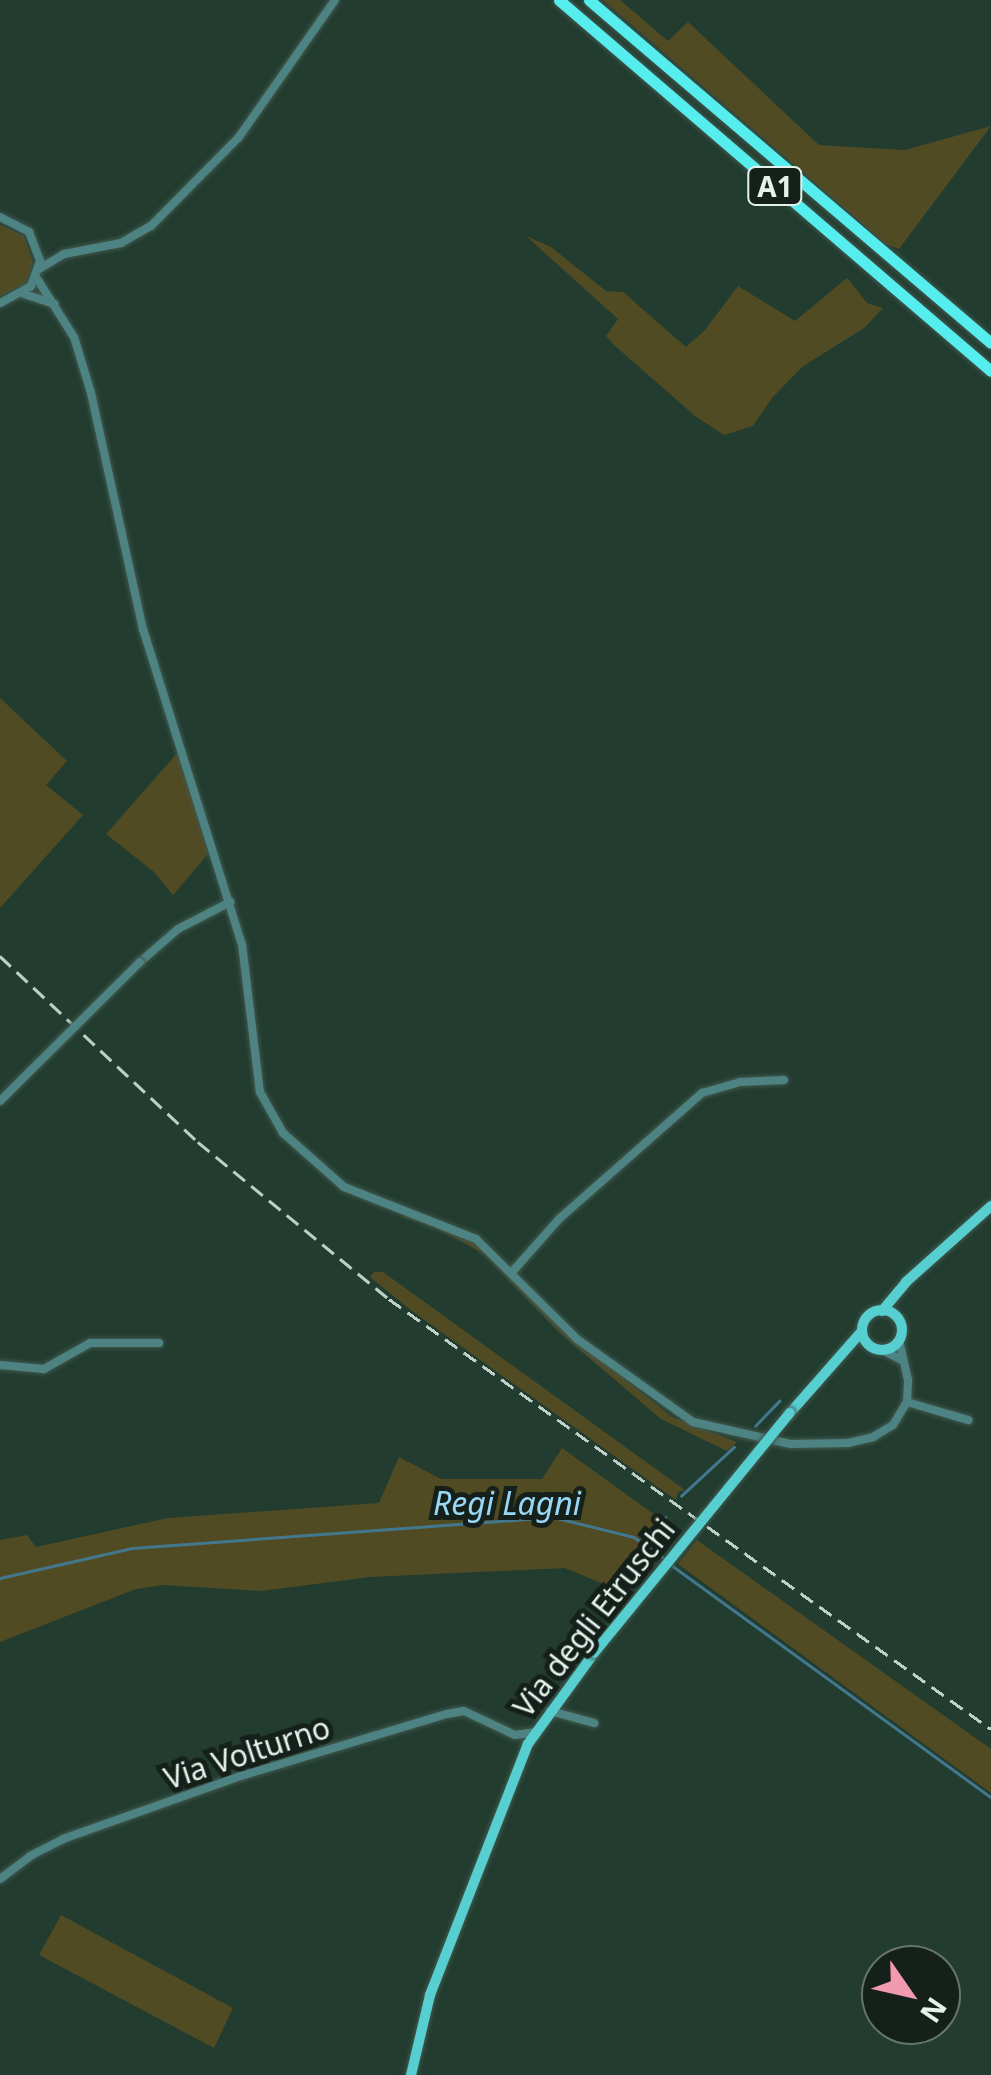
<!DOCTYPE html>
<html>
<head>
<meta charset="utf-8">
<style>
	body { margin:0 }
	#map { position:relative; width:991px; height:2075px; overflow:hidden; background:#223c30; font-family:"Noto Sans",sans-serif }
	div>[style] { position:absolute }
	.green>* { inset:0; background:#514b23 }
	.stream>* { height:2.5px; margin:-1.25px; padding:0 1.25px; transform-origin:1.25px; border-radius:1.25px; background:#43778e }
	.roads { filter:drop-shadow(0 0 2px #41594e) drop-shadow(0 0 2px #41594e) }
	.minor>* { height:8px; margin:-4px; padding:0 4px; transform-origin:4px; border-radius:4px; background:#4e8383 }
	.major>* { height:10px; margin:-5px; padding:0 5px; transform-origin:5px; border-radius:5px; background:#57cfd1 }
	.major>.ring { margin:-5px; padding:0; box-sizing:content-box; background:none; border:10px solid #57cfd1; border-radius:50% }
	.highway>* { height:11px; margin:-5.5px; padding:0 5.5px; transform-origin:5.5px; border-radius:5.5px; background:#56edef }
	.rail>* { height:2.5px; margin-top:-1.25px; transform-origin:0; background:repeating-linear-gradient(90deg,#becfc7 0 15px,transparent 0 23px) }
	.bridges { filter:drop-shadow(0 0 2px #41594e) drop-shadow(0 0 2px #41594e) }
	.minor-bridge>* { height:8px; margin:-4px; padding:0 4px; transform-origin:4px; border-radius:4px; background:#4e8383 }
	.major-bridge>* { height:10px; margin:-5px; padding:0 5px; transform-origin:5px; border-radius:5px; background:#57cfd1 }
	span { translate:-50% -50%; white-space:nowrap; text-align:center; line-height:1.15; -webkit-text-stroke:10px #15201b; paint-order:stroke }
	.shield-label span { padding:2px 8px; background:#15201b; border:2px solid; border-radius:8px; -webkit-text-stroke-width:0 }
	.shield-label { font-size:28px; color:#e3f2eb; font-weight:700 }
	.street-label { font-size:30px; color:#e3f2eb }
	.water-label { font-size:32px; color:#98d8f6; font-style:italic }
	.north { position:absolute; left:861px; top:1945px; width:100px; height:100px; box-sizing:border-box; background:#15201b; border:2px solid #67746e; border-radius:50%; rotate:124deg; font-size:28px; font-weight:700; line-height:40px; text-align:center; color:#e3f2eb }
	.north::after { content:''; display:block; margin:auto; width:35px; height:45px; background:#f29ab0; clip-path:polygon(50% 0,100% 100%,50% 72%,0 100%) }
</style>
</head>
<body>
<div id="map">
	<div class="green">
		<div style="clip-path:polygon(603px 0,620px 0,668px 41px,688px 22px,819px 145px,905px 150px,991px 126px,899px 249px,886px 244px)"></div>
		<div style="clip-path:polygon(0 225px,24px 236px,33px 263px,26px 283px,0 297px)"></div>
		<div style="clip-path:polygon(526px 236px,551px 247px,606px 291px,623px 292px,686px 347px,705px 330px,738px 286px,795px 321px,847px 278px,867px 303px,883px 308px,864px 328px,802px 367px,772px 398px,753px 426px,724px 435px,695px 416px,613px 344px,606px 336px,618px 319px)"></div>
		<div style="clip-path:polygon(0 698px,67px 761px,46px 785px,83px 815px,0 908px)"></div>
		<div style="clip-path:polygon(180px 750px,208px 854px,173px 895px,154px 872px,106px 834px)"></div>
		<div style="clip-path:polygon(405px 1213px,462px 1236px,484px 1249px,560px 1328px,672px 1417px,737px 1442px,727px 1451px,661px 1419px,560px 1333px,484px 1254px,437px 1228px,404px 1217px)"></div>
		<div style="clip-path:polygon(374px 1272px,383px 1272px,685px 1490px,678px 1492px,676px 1500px,412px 1311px,370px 1277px)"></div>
		<div style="clip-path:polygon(562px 1448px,659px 1518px,615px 1589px,565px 1568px,370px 1577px,261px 1591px,164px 1585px,136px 1589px,0 1642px,0 1540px,27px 1535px,36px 1547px,168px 1518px,379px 1503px,399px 1457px,441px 1479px,542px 1479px)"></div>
		<div style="clip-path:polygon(697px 1540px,991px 1749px,991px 1793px,678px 1564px)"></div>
		<div style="clip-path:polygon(61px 1915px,233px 2008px,214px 2048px,39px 1955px)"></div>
	</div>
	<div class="stream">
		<div style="left:755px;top:1426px;width:35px;rotate:-46deg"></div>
		<div style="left:681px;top:1496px;width:72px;rotate:-42.8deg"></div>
		<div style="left:648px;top:1541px;width:29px;rotate:-54deg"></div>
		<div style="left:670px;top:1564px;width:397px;rotate:36deg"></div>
		<div style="left:0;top:1578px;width:135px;rotate:-12.8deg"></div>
		<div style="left:132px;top:1548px;width:422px;rotate:-4.2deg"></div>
		<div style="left:553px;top:1517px;width:83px;rotate:13.9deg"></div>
		<div style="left:634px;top:1537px;width:37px;rotate:35deg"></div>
	</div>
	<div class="roads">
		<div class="minor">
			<div style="left:0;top:217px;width:33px;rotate:27deg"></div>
			<div style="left:29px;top:232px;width:31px;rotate:69deg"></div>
			<div style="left:40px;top:261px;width:27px;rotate:110deg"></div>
			<div style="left:31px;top:286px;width:35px;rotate:151deg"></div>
			<div style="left:39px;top:269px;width:29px;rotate:-31deg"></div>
			<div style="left:64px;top:254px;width:58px;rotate:-10.9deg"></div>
			<div style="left:121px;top:243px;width:34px;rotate:-30deg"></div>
			<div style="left:151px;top:226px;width:125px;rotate:-45.3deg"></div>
			<div style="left:239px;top:137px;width:167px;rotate:-55deg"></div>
			<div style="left:36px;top:277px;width:71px;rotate:57.7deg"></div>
			<div style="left:74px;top:337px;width:59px;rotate:73.1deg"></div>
			<div style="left:91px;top:393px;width:242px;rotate:77.6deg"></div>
			<div style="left:143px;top:629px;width:330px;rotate:72.6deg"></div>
			<div style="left:242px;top:944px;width:149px;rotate:83.1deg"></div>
			<div style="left:260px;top:1092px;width:47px;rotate:60.7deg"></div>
			<div style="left:283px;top:1133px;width:81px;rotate:41.5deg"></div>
			<div style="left:344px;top:1187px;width:142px;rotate:21.5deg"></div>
			<div style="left:476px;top:1239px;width:142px;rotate:44.7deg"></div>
			<div style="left:577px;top:1339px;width:143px;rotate:35.6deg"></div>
			<div style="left:693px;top:1422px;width:100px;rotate:12.7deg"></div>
			<div style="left:791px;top:1444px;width:57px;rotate:-1deg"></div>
			<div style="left:848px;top:1443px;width:26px;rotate:-13deg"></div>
			<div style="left:873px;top:1437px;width:23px;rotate:-31deg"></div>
			<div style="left:893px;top:1425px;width:27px;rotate:-59deg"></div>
			<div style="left:907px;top:1402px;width:22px;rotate:-87deg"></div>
			<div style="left:908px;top:1380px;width:41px;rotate:-102.7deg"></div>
			<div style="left:24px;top:294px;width:32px;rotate:18deg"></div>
			<div style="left:140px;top:962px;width:50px;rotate:-41deg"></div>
			<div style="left:178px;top:929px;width:59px;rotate:-27.4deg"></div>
			<div style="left:513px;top:1271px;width:69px;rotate:-48.5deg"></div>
			<div style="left:559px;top:1219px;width:191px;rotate:-41.4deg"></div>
			<div style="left:702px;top:1093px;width:40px;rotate:-16deg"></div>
			<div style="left:740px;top:1082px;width:44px;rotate:-2.6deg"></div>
			<div style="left:882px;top:1350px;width:20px;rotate:27deg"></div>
			<div style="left:0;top:1365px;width:44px;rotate:5.2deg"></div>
			<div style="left:44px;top:1369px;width:53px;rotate:-29.5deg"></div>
			<div style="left:90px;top:1343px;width:69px"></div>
			<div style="left:907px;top:1402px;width:64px;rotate:16.4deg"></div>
			<div style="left:550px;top:1711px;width:46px;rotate:15.3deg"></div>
			<div style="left:0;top:1879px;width:38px;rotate:-37deg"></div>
			<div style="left:30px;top:1856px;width:37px;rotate:-27deg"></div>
			<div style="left:63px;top:1839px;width:189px;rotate:-19.5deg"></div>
			<div style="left:241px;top:1776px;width:215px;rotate:-16.8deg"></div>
			<div style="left:447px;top:1714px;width:17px;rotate:-10deg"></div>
			<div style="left:464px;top:1711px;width:56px;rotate:25.2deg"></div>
			<div style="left:515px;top:1735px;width:21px;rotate:-8deg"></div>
		</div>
		<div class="major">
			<div class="ring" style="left:862px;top:1310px;width:30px;height:30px"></div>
			<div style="left:882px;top:1311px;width:38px;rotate:-50deg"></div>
			<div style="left:906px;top:1282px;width:114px;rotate:-41.8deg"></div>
			<div style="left:790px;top:1413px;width:109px;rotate:-48.7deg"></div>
			<div style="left:411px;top:2075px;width:82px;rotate:-76.6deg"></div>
			<div style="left:430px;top:1995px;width:269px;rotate:-68.7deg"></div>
			<div style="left:528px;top:1744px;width:112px;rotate:-54deg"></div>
		</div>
		<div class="highway">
			<div style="left:559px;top:0;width:569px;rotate:40.66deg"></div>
			<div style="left:589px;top:0;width:528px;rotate:40.47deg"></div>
		</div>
	</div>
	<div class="rail">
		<div style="left:0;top:956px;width:272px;rotate:43.2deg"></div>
		<div style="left:198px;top:1142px;width:247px;rotate:39.4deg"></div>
		<div style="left:389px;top:1299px;width:740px;rotate:35.54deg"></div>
	</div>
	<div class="bridges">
		<div class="minor-bridge">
			<div style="left:0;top:1101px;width:197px;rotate:-44.8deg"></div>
		</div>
		<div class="major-bridge">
			<div style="left:594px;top:1653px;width:310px;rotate:-50.8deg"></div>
		</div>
	</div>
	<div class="shield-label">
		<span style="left:775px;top:186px">A1</span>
	</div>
	<div class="street-label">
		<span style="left:594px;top:1618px;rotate:-52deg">Via degli Etruschi</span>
		<span style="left:247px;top:1753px;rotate:-18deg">Via Volturno</span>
	</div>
	<div class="water-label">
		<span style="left:507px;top:1503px">Regi Lagni</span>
	</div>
	<div class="north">N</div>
</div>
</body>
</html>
